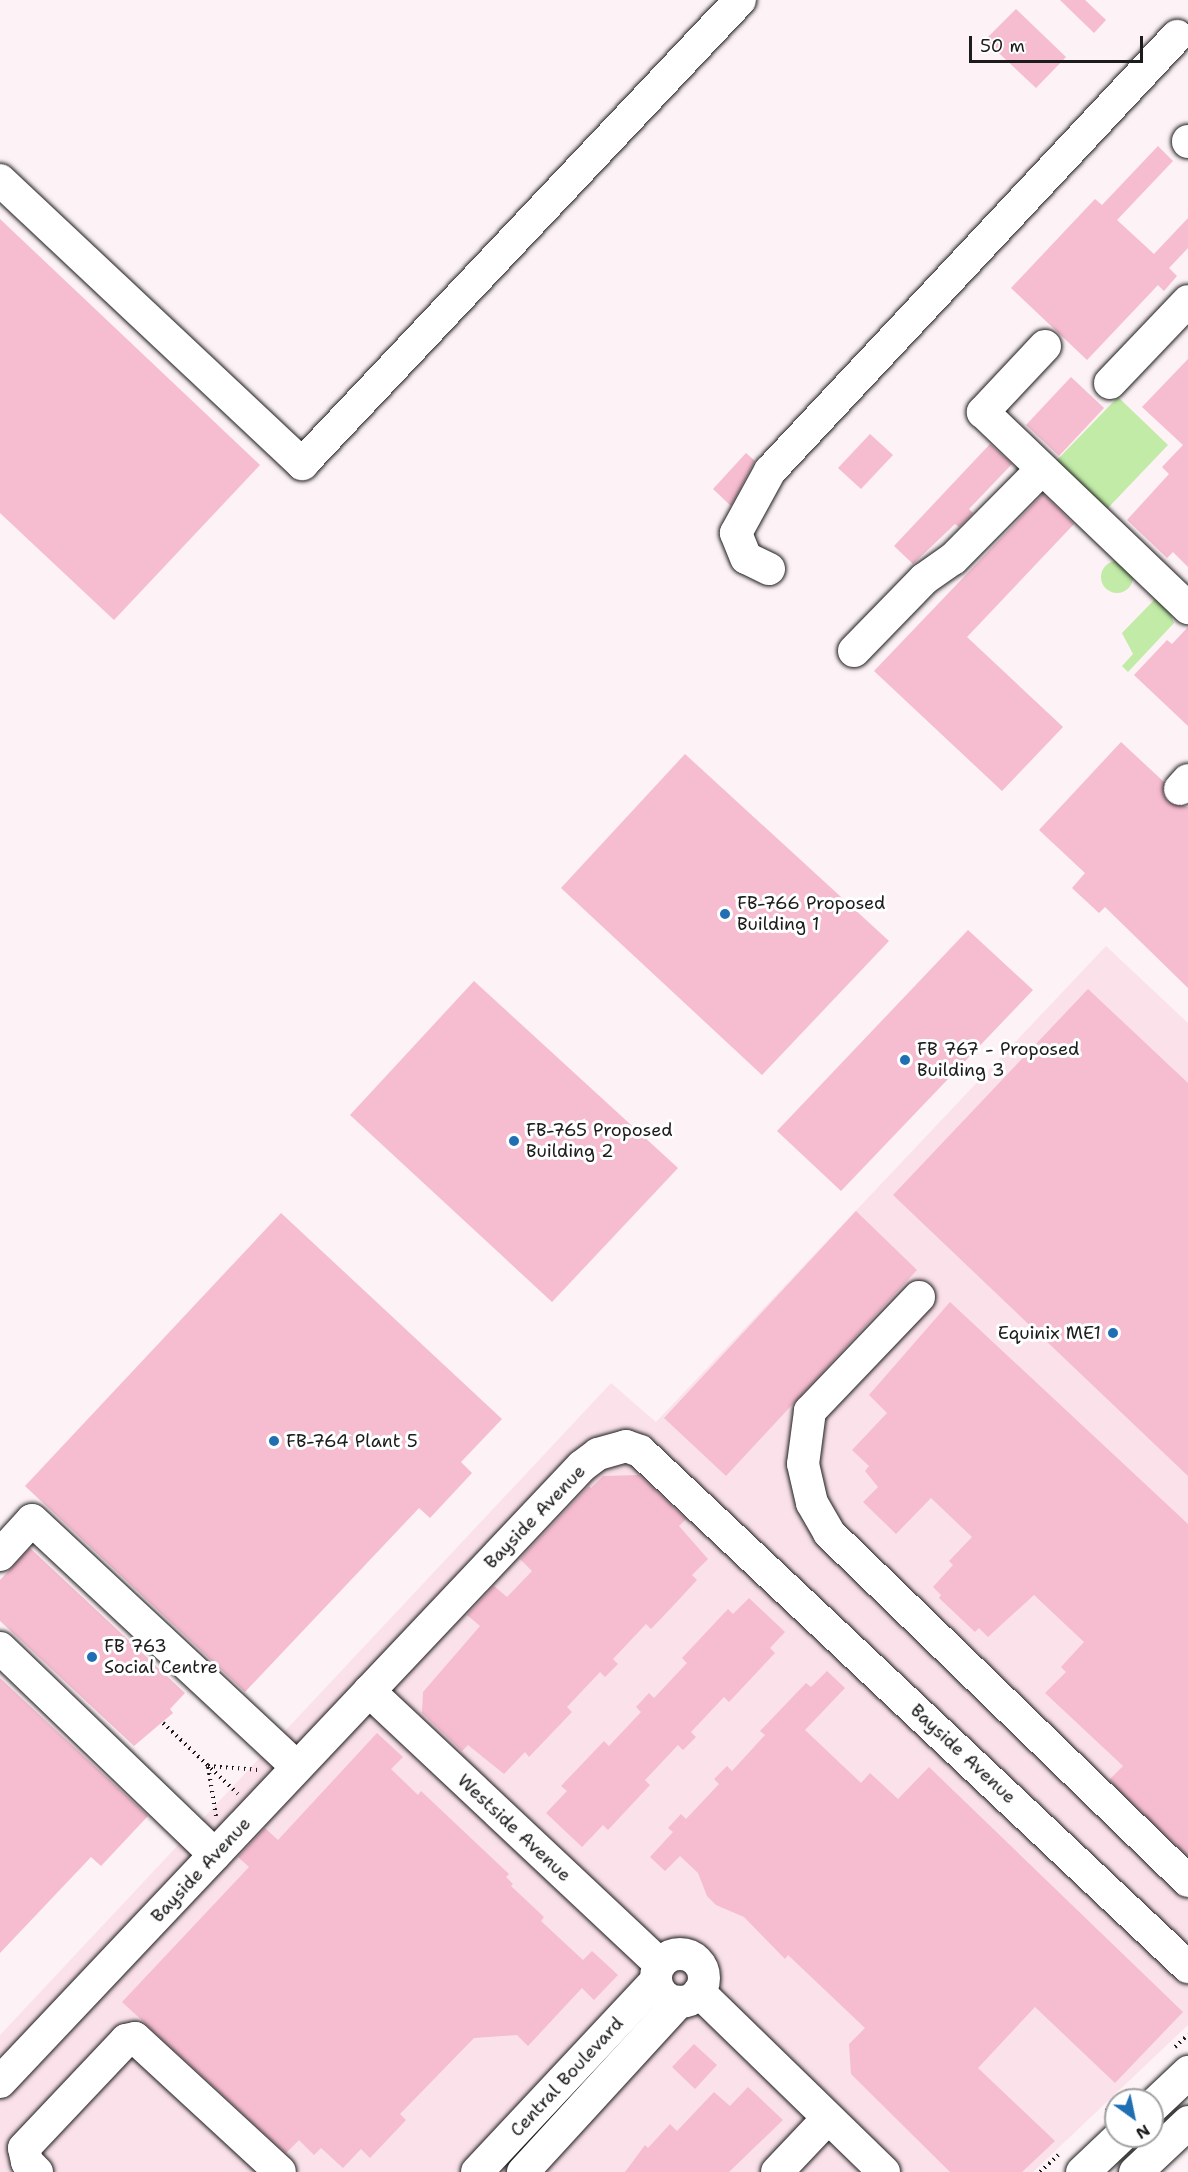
<!DOCTYPE html>
<html>
<head>
<meta charset="utf-8">
<style>
	body { margin:0 }
	#map { position:relative; width:1188px; height:2172px; overflow:hidden; background:#fdf2f5; font-family:"Shantell Sans",sans-serif }
	div>[style] { position:absolute }
	.built>* { inset:0; background:#fbe2ea }
	.green>* { inset:0; background:#c1eba7 }
	.round { border-radius:50% }
	.building>* { inset:0; background:#f6bccf }
	.path>* { height:4px; margin-top:-2px; transform-origin:0; background:repeating-linear-gradient(90deg,#1c1c1c 0 1.5px,transparent 0 6px) }
	.roads { filter:drop-shadow(0 0 2px #1c1c1c) drop-shadow(0 0 2px #1c1c1c) }
	.minor>* { height:32px; margin:-16px; padding:0 16px; transform-origin:16px; border-radius:16px; background:#fff }
	.minor>.ring { margin:-16px; padding:0; box-sizing:content-box; background:none; border:32px solid #fff; border-radius:50% }
	.major>* { height:33px; margin:-16.5px; padding:0 16.5px; transform-origin:16.5px; border-radius:16.5px; background:#fff }
	.dots>* { width:16px; height:16px; translate:-50% -50%; box-sizing:border-box; border:3px solid #fff; border-radius:50% }
	span { translate:-50% -50%; white-space:nowrap; text-align:center; line-height:1.15; -webkit-text-stroke:6px #fff; paint-order:stroke }
	.poi-label { font-size:18px; color:#1c1c1c }
	.left { translate:0 -50%; text-align:left }
	.right { translate:-100% -50%; text-align:right }
	.street-label { font-size:18px; color:#1c1c1c }
	.north { position:absolute; left:1104px; top:2088px; width:60px; height:60px; box-sizing:border-box; background:#fff; border:2px solid #a4a4a4; border-radius:50%; rotate:147deg; font-size:16px; font-weight:700; line-height:24px; text-align:center; color:#1c1c1c }
	.north::after { content:''; display:block; margin:auto; width:21px; height:27px; background:#1f6fb2; clip-path:polygon(50% 0,100% 100%,50% 72%,0 100%) }
	.scale { position:absolute; left:969px; top:36px; width:174px; height:27px; box-sizing:border-box; border:3px solid #1c1c1c; border-top:0; padding-left:8px; font-size:18px; line-height:21px; white-space:nowrap; color:#1c1c1c; -webkit-text-stroke:4px #fff; paint-order:stroke }
</style>
</head>
<body>
<div id="map">
	<div class="built">
		<div style="clip-path:polygon(1106px 946px,1188px 1023px,1188px 2025px,1033px 2172px,0 2172px,0 2035px,611px 1383px,656px 1422px)"></div>
	</div>
	<div class="green">
		<div style="clip-path:polygon(1118px 397px,1168px 445px,1106px 510px,1055px 462px)"></div>
		<div class="round" style="left:1101px;top:561px;width:32px;height:32px"></div>
		<div style="clip-path:polygon(1155px 599px,1164px 599px,1174px 623px,1128px 672px,1122px 666px,1133px 654px,1122px 633px)"></div>
	</div>
	<div class="building">
		<div style="clip-path:polygon(1060px 0,1085px 0,1106px 20px,1094px 33px)"></div>
		<div style="clip-path:polygon(1016px 9px,1066px 57px,1036px 88px,985px 40px)"></div>
		<div style="clip-path:polygon(1158px 146px,1173px 161px,1117px 220px,1154px 254px,1188px 218px,1188px 248px,1169px 268px,1177px 276px,1164px 291px,1158px 285px,1087px 360px,1011px 288px,1095px 199px,1102px 205px)"></div>
		<div style="clip-path:polygon(0 219px,260px 465px,114px 620px,0 513px)"></div>
		<div style="clip-path:polygon(1188px 359px,1188px 567px,1173px 552px,1167px 558px,1127px 520px,1169px 474px,1162px 467px,1183px 445px,1142px 407px)"></div>
		<div style="clip-path:polygon(1071px 377px,1104px 408px,1059px 456px,1026px 425px)"></div>
		<div style="clip-path:polygon(870px 434px,893px 455px,861px 489px,838px 468px)"></div>
		<div style="clip-path:polygon(990px 444px,1012px 464px,969px 509px,973px 513px,959px 527px,955px 524px,913px 564px,894px 546px)"></div>
		<div style="clip-path:polygon(746px 453px,755px 461px,731px 506px,713px 489px)"></div>
		<div style="clip-path:polygon(1043px 494px,1074px 524px,967px 637px,1063px 727px,1002px 791px,874px 671px)"></div>
		<div style="clip-path:polygon(1188px 627px,1188px 726px,1134px 675px,1167px 640px,1172px 644px)"></div>
		<div style="clip-path:polygon(1121px 742px,1164px 782px,1163px 794px,1168px 802px,1188px 807px,1188px 988px,1105px 907px,1099px 913px,1072px 888px,1085px 873px,1039px 830px)"></div>
		<div style="clip-path:polygon(685px 754px,889px 941px,762px 1075px,561px 888px)"></div>
		<div style="clip-path:polygon(968px 930px,1033px 990px,841px 1191px,777px 1131px)"></div>
		<div style="clip-path:polygon(474px 981px,678px 1168px,552px 1302px,350px 1115px)"></div>
		<div style="clip-path:polygon(1088px 989px,1188px 1083px,1188px 1476px,893px 1195px)"></div>
		<div style="clip-path:polygon(856px 1211px,917px 1270px,726px 1476px,664px 1418px)"></div>
		<div style="clip-path:polygon(281px 1213px,502px 1419px,461px 1462px,472px 1473px,430px 1518px,419px 1508px,245px 1692px,25px 1486px)"></div>
		<div style="clip-path:polygon(950px 1302px,1188px 1524px,1188px 1856px,1109px 1780px,1123px 1766px,1045px 1693px,1066px 1672px,1061px 1667px,1084px 1642px,1034px 1595px,988px 1637px,979px 1628px,975px 1632px,939px 1598px,941px 1595px,933px 1587px,953px 1565px,949px 1561px,972px 1537px,931px 1498px,896px 1534px,863px 1502px,878px 1487px,865px 1471px,869px 1466px,852px 1450px,887px 1413px,869px 1395px)"></div>
		<div style="clip-path:polygon(639px 1475px,686px 1519px,679px 1526px,708px 1559px,692px 1575px,697px 1580px,672px 1607px,651px 1629px,646px 1624px,613px 1659px,618px 1664px,605px 1677px,600px 1672px,567px 1707px,572px 1712px,529px 1757px,525px 1752px,504px 1774px,468px 1745px,462px 1751px,422px 1713px,423px 1692px,480px 1626px,467px 1615px,494px 1586px,507px 1597px,532px 1571px,520px 1559px,589px 1486px,591px 1488px,603px 1476px)"></div>
		<div style="clip-path:polygon(30px 1548px,185px 1693px,170px 1709px,173px 1713px,134px 1746px,0 1621px,0 1580px)"></div>
		<div style="clip-path:polygon(749px 1598px,785px 1632px,770px 1648px,775px 1653px,729px 1702px,724px 1697px,691px 1732px,696px 1737px,683px 1750px,678px 1745px,645px 1780px,650px 1785px,608px 1830px,603px 1825px,582px 1847px,546px 1813px,567px 1791px,561px 1786px,604px 1741px,609px 1746px,641px 1712px,636px 1707px,649px 1693px,654px 1698px,687px 1663px,682px 1658px,728px 1609px,733px 1614px)"></div>
		<div style="clip-path:polygon(827px 1671px,845px 1688px,805px 1730px,861px 1783px,870px 1773px,898px 1799px,929px 1767px,1183px 2012px,1115px 2083px,1035px 2007px,978px 2068px,1055px 2141px,1022px 2172px,950px 2172px,851px 2074px,849px 2044px,865px 2028px,788px 1955px,785px 1959px,744px 1917px,716px 1905px,707px 1896px,698px 1873px,680px 1856px,665px 1871px,650px 1857px,673px 1832px,668px 1828px,681px 1814px,686px 1819px,719px 1784px,714px 1779px,727px 1766px,732px 1771px,765px 1735px,760px 1731px,806px 1683px,811px 1687px)"></div>
		<div style="clip-path:polygon(0 1678px,148px 1816px,101px 1866px,91px 1857px,0 1953px)"></div>
		<div style="clip-path:polygon(377px 1733px,403px 1757px,391px 1769px,418px 1795px,421px 1791px,509px 1874px,506px 1877px,513px 1884px,511px 1886px,544px 1917px,541px 1921px,583px 1960px,592px 1951px,618px 1975px,594px 2000px,582px 1988px,528px 2046px,517px 2035px,474px 2038px,400px 2114px,406px 2120px,370px 2158px,361px 2149px,343px 2168px,321px 2148px,314px 2155px,299px 2140px,286px 2153px,122px 2002px,249px 1867px,238px 1857px,265px 1828px,278px 1840px)"></div>
		<div style="clip-path:polygon(694px 2044px,717px 2065px,695px 2089px,672px 2067px)"></div>
		<div style="clip-path:polygon(748px 2087px,783px 2120px,729px 2172px,625px 2172px,645px 2145px,648px 2148px,670px 2124px,677px 2131px,714px 2092px,730px 2106px)"></div>
	</div>
	<div class="path">
		<div style="left:163px;top:1723px;width:103px;rotate:43.4deg"></div>
		<div style="left:216px;top:1816px;width:51px;rotate:-99.1deg"></div>
		<div style="left:208px;top:1766px;width:50px;rotate:4.6deg"></div>
		<div style="left:1175px;top:2047px;width:18px;rotate:-43deg"></div>
		<div style="left:1118px;top:2100px;width:14px;rotate:-45deg"></div>
		<div style="left:1106px;top:2111px;width:13px;rotate:-42deg"></div>
		<div style="left:1040px;top:2172px;width:25px;rotate:-43deg"></div>
	</div>
	<div class="roads">
		<div class="minor">
			<div style="left:1188px;top:141px;width:1px;rotate:90deg"></div>
			<div style="left:0;top:180px;width:415px;rotate:43.2deg"></div>
			<div style="left:302px;top:464px;width:638px;rotate:-46.65deg"></div>
			<div style="left:1045px;top:346px;width:91px;rotate:133.2deg"></div>
			<div style="left:983px;top:412px;width:284px;rotate:43.7deg"></div>
			<div style="left:1110px;top:383px;width:113px;rotate:-46.4deg"></div>
			<div style="left:769px;top:569px;width:25px;rotate:-154deg"></div>
			<div style="left:746px;top:558px;width:27px;rotate:-112deg"></div>
			<div style="left:736px;top:533px;width:71px;rotate:-61.3deg"></div>
			<div style="left:770px;top:471px;width:596px;rotate:-46.9deg"></div>
			<div style="left:854px;top:651px;width:100px;rotate:-45.8deg"></div>
			<div style="left:924px;top:579px;width:35px;rotate:-35deg"></div>
			<div style="left:953px;top:559px;width:125px;rotate:-45.3deg"></div>
			<div style="left:1180px;top:789px;width:12px;rotate:-48deg"></div>
			<div style="left:919px;top:1297px;width:158px;rotate:133.7deg"></div>
			<div style="left:810px;top:1411px;width:53px;rotate:97.5deg"></div>
			<div style="left:803px;top:1464px;width:40px;rotate:77deg"></div>
			<div style="left:812px;top:1503px;width:34px;rotate:60deg"></div>
			<div style="left:829px;top:1533px;width:500px;rotate:44.1deg"></div>
			<div style="left:0;top:1555px;width:47px;rotate:-47.6deg"></div>
			<div style="left:32px;top:1520px;width:362px;rotate:43deg"></div>
			<div style="left:0;top:1648px;width:298px;rotate:43.9deg"></div>
			<div style="left:369px;top:1691px;width:399px;rotate:43.2deg"></div>
			<div class="ring" style="left:656px;top:1954px;width:16px;height:16px"></div>
			<div style="left:699px;top:1992px;width:258px;rotate:44.2deg"></div>
			<div style="left:0;top:2082px;width:847px;rotate:-46.63deg"></div>
			<div style="left:582px;top:1466px;width:20px;rotate:-37deg"></div>
			<div style="left:598px;top:1454px;width:29px;rotate:-16deg"></div>
			<div style="left:626px;top:1446px;width:15px;rotate:20deg"></div>
			<div style="left:640px;top:1451px;width:753px;rotate:43.28deg"></div>
			<div style="left:37px;top:2172px;width:14px;rotate:-135deg"></div>
			<div style="left:27px;top:2162px;width:14px;rotate:-102deg"></div>
			<div style="left:24px;top:2148px;width:149px;rotate:-46.6deg"></div>
			<div style="left:126px;top:2040px;width:9px;rotate:-13deg"></div>
			<div style="left:135px;top:2038px;width:197px;rotate:42.7deg"></div>
			<div style="left:477px;top:2172px;width:262px;rotate:-46.9deg"></div>
			<div style="left:523px;top:2172px;width:231px;rotate:-47.5deg"></div>
			<div style="left:777px;top:2172px;width:74px;rotate:-46.6deg"></div>
		</div>
		<div class="major">
			<div style="left:1152px;top:2106px;width:50px;rotate:-43.4deg"></div>
			<div style="left:1082px;top:2172px;width:52px;rotate:-43.5deg"></div>
			<div style="left:1135px;top:2172px;width:73px;rotate:-43.3deg"></div>
		</div>
	</div>
	<div class="dots">
		<div style="left:725px;top:914px;background:#1f6fb2"></div>
		<div style="left:905px;top:1060px;background:#1f6fb2"></div>
		<div style="left:514px;top:1141px;background:#1f6fb2"></div>
		<div style="left:1113px;top:1333px;background:#1f6fb2"></div>
		<div style="left:274px;top:1441px;background:#1f6fb2"></div>
		<div style="left:92px;top:1657px;background:#1f6fb2"></div>
	</div>
	<div class="poi-label">
		<span class="left" style="left:737px;top:914px">FB-766 Proposed<br>Building 1</span>
		<span class="left" style="left:917px;top:1060px">FB 767 - Proposed<br>Building 3</span>
		<span class="left" style="left:526px;top:1141px">FB-765 Proposed<br>Building 2</span>
		<span class="right" style="left:1101px;top:1333px">Equinix ME1</span>
		<span class="left" style="left:286px;top:1441px">FB-764 Plant 5</span>
		<span class="left" style="left:104px;top:1657px">FB 763<br>Social Centre</span>
	</div>
	<div class="street-label">
		<span style="left:535px;top:1517px;rotate:-46deg">Bayside Avenue</span>
		<span style="left:963px;top:1754px;rotate:43deg">Bayside Avenue</span>
		<span style="left:514px;top:1828px;rotate:43deg">Westside Avenue</span>
		<span style="left:201px;top:1870px;rotate:-47deg">Bayside Avenue</span>
		<span style="left:567px;top:2077px;rotate:-47deg">Central Boulevard</span>
	</div>
	<div class="north">N</div>
	<div class="scale">50 m</div>
</div>
</body>
</html>
